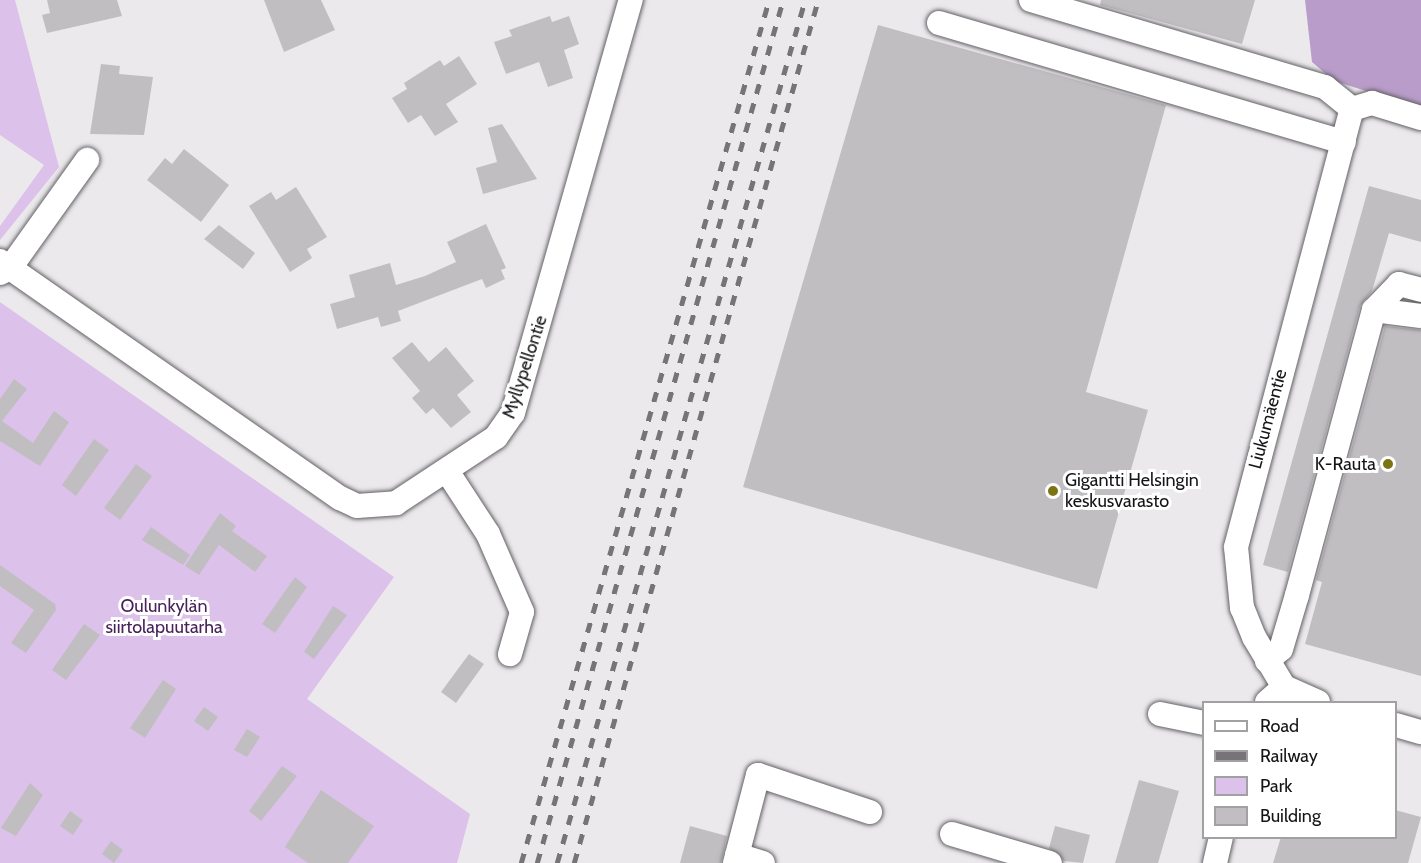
<!DOCTYPE html>
<html>
<head>
<meta charset="utf-8">
<style>
	body { margin:0 }
	#map { position:relative; width:1421px; height:863px; overflow:hidden; background:#ece9ed; font-family:Cabin,sans-serif }
	div>[style] { position:absolute }
	.green>* { inset:0; background:#dcc1eb }
	.forest>* { inset:0; background:#b99cca }
	.building>* { inset:0; background:#c1bec2 }
	.roads { filter:drop-shadow(0 0 2px #636165) drop-shadow(0 0 2px #636165) }
	.minor>* { height:24px; margin:-12px; padding:0 12px; transform-origin:12px; border-radius:12px; background:#fff }
	.rail>* { height:4.5px; margin-top:-2.25px; transform-origin:0; background:repeating-linear-gradient(90deg,#767477 0 10px,transparent 0 20px) }
	.dots>* { width:16px; height:16px; translate:-50% -50%; box-sizing:border-box; border:3px solid #fff; border-radius:50% }
	span { translate:-50% -50%; white-space:nowrap; text-align:center; line-height:1.15; -webkit-text-stroke:6px #fff; paint-order:stroke }
	.street-label { font-size:18px; color:#151416 }
	.poi-label { font-size:18px; color:#151416 }
	.right { translate:-100% -50%; text-align:right }
	.left { translate:0 -50%; text-align:left }
	.park-label { font-size:18px; color:#48225a }
	.legend { position:absolute; left:1202px; top:701px; width:195px; height:138px; box-sizing:border-box; background:#fff; border:2px solid #a1a1a2; margin:0; padding:8px 10px; list-style:none; font-size:18px; color:#151416 }
	.legend li { display:flex; align-items:center; gap:12px; height:30px }
	.legend b { width:30px; border:2px solid #a1a1a2 }
</style>
</head>
<body>
<div id="map">
	<div class="green">
		<div style="clip-path:polygon(0 0,15px 0,59px 167px,0 240px,0 226px,44px 165px,0 135px)"></div>
		<div style="clip-path:polygon(0 302px,394px 577px,307px 699px,470px 814px,457px 863px,0 863px)"></div>
	</div>
	<div class="forest">
		<div style="clip-path:polygon(1305px 0,1421px 0,1421px 108px,1334px 81px,1312px 62px)"></div>
	</div>
	<div class="building">
		<div style="clip-path:polygon(47px 0,117px 0,122px 16px,47px 33px,42px 15px,50px 13px)"></div>
		<div style="clip-path:polygon(264px 0,321px 0,335px 30px,284px 52px)"></div>
		<div style="clip-path:polygon(1101px 0,1255px 0,1242px 44px,1100px 5px)"></div>
		<div style="clip-path:polygon(550px 16px,552px 22px,569px 16px,579px 44px,564px 50px,573px 78px,548px 87px,539px 62px,506px 74px,494px 42px,512px 36px,509px 30px)"></div>
		<div style="clip-path:polygon(878px 25px,1166px 105px,1086px 392px,1148px 410px,1097px 589px,743px 487px)"></div>
		<div style="clip-path:polygon(459px 56px,477px 84px,446px 104px,458px 122px,435px 136px,421px 115px,408px 123px,392px 98px,407px 89px,404px 83px,440px 60px,444px 66px)"></div>
		<div style="clip-path:polygon(101px 64px,120px 66px,119px 74px,153px 77px,144px 135px,90px 134px)"></div>
		<div style="clip-path:polygon(502px 124px,537px 179px,483px 194px,476px 168px,497px 162px,488px 128px)"></div>
		<div style="clip-path:polygon(184px 149px,229px 185px,201px 222px,147px 180px,165px 158px,172px 164px)"></div>
		<div style="clip-path:polygon(1369px 186px,1421px 200px,1421px 242px,1389px 233px,1372px 291px,1360px 306px,1288px 572px,1263px 565px)"></div>
		<div style="clip-path:polygon(296px 187px,327px 237px,307px 249px,312px 258px,290px 272px,249px 206px,271px 192px,276px 200px)"></div>
		<div style="clip-path:polygon(486px 224px,506px 268px,501px 270px,505px 279px,486px 288px,482px 279px,398px 311px,401px 321px,381px 327px,378px 317px,337px 329px,330px 304px,355px 297px,349px 275px,390px 263px,396px 285px,425px 276px,456px 262px,447px 242px)"></div>
		<div style="clip-path:polygon(219px 225px,255px 253px,243px 269px,204px 239px)"></div>
		<div style="clip-path:polygon(1385px 326px,1421px 330px,1421px 676px,1305px 644px,1322px 582px,1316px 580px)"></div>
		<div style="clip-path:polygon(412px 342px,429px 362px,446px 347px,474px 381px,457px 395px,471px 412px,451px 428px,433px 408px,426px 414px,412px 398px,420px 391px,392px 358px)"></div>
		<div style="clip-path:polygon(14px 379px,27px 389px,2px 421px,33px 443px,54px 411px,69px 422px,40px 466px,0 441px,0 399px)"></div>
		<div style="clip-path:polygon(94px 439px,109px 450px,76px 496px,62px 485px)"></div>
		<div style="clip-path:polygon(136px 464px,152px 476px,120px 520px,104px 508px)"></div>
		<div style="clip-path:polygon(220px 513px,236px 526px,232px 531px,267px 556px,255px 572px,219px 545px,199px 575px,185px 566px)"></div>
		<div style="clip-path:polygon(151px 527px,190px 555px,183px 565px,142px 540px)"></div>
		<div style="clip-path:polygon(0 565px,55px 604px,56px 610px,26px 653px,11px 643px,34px 610px,0 586px)"></div>
		<div style="clip-path:polygon(295px 577px,307px 587px,275px 633px,262px 624px)"></div>
		<div style="clip-path:polygon(333px 606px,347px 615px,314px 659px,304px 652px)"></div>
		<div style="clip-path:polygon(84px 624px,100px 635px,66px 680px,52px 670px)"></div>
		<div style="clip-path:polygon(469px 654px,484px 664px,456px 703px,441px 692px)"></div>
		<div style="clip-path:polygon(163px 680px,176px 689px,145px 738px,130px 728px)"></div>
		<div style="clip-path:polygon(204px 707px,218px 717px,208px 731px,194px 721px)"></div>
		<div style="clip-path:polygon(247px 729px,260px 737px,247px 757px,234px 750px)"></div>
		<div style="clip-path:polygon(282px 766px,297px 776px,261px 821px,249px 811px)"></div>
		<div style="clip-path:polygon(1139px 780px,1179px 791px,1158px 863px,1115px 863px)"></div>
		<div style="clip-path:polygon(30px 783px,43px 795px,16px 836px,1px 828px)"></div>
		<div style="clip-path:polygon(321px 790px,374px 826px,348px 863px,308px 863px,285px 847px)"></div>
		<div style="clip-path:polygon(1395px 810px,1421px 817px,1408px 863px,1273px 863px,1281px 837px,1395px 837px)"></div>
		<div style="clip-path:polygon(70px 811px,83px 820px,73px 835px,60px 826px)"></div>
		<div style="clip-path:polygon(690px 826px,727px 836px,721px 863px,680px 863px)"></div>
		<div style="clip-path:polygon(1055px 826px,1090px 835px,1083px 863px,1064px 861px,1049px 848px)"></div>
		<div style="clip-path:polygon(111px 841px,123px 850px,114px 863px,102px 854px)"></div>
	</div>
	<div class="roads">
		<div class="minor">
			<div style="left:1031px;top:0;width:307px;rotate:16.5deg"></div>
			<div style="left:1325px;top:87px;width:35px;rotate:39deg"></div>
			<div style="left:939px;top:23px;width:422px;rotate:16.4deg"></div>
			<div style="left:1352px;top:109px;width:21px;rotate:-17deg"></div>
			<div style="left:1372px;top:103px;width:51px;rotate:17deg"></div>
			<div style="left:0;top:261px;width:414px;rotate:34.9deg"></div>
			<div style="left:340px;top:498px;width:19px;rotate:25deg"></div>
			<div style="left:357px;top:506px;width:39px;rotate:-4deg"></div>
			<div style="left:396px;top:503px;width:120px;rotate:-33.4deg"></div>
			<div style="left:496px;top:437px;width:29px;rotate:-55deg"></div>
			<div style="left:513px;top:413px;width:430px;rotate:-74.1deg"></div>
			<div style="left:0;top:273px;width:11px;rotate:-27deg"></div>
			<div style="left:10px;top:268px;width:133px;rotate:-54.5deg"></div>
			<div style="left:1374px;top:310px;width:36px;rotate:-46deg"></div>
			<div style="left:1399px;top:284px;width:23px;rotate:15deg"></div>
			<div style="left:447px;top:471px;width:75px;rotate:56.9deg"></div>
			<div style="left:488px;top:534px;width:85px;rotate:66.4deg"></div>
			<div style="left:522px;top:612px;width:44px;rotate:105.9deg"></div>
			<div style="left:1267px;top:661px;width:18px;rotate:-41deg"></div>
			<div style="left:1281px;top:649px;width:56px;rotate:-73.5deg"></div>
			<div style="left:1297px;top:595px;width:295px;rotate:-74.9deg"></div>
			<div style="left:1374px;top:310px;width:47px;rotate:7.3deg"></div>
			<div style="left:1267px;top:702px;width:23px;rotate:-41deg"></div>
			<div style="left:1318px;top:702px;width:37px;rotate:-156deg"></div>
			<div style="left:1284px;top:687px;width:58px;rotate:-121deg"></div>
			<div style="left:1254px;top:637px;width:31px;rotate:-112deg"></div>
			<div style="left:1242px;top:608px;width:61px;rotate:-95.6deg"></div>
			<div style="left:1236px;top:547px;width:453px;rotate:-75.2deg"></div>
			<div style="left:1160px;top:714px;width:45px;rotate:11.6deg"></div>
			<div style="left:1396px;top:725px;width:26px;rotate:16deg"></div>
			<div style="left:952px;top:834px;width:102px;rotate:16.5deg"></div>
			<div style="left:737px;top:855px;width:27px;rotate:17deg"></div>
			<div style="left:735px;top:863px;width:91px;rotate:-75.4deg"></div>
			<div style="left:758px;top:775px;width:118px;rotate:18.3deg"></div>
			<div style="left:1215px;top:863px;width:26px;rotate:-77deg"></div>
		</div>
	</div>
	<div class="rail">
		<div style="left:521px;top:863px;width:898px;rotate:-73.97deg"></div>
		<div style="left:537px;top:863px;width:897px;rotate:-74.09deg"></div>
		<div style="left:557px;top:863px;width:898px;rotate:-73.97deg"></div>
		<div style="left:574px;top:863px;width:897px;rotate:-74.21deg"></div>
	</div>
	<div class="dots">
		<div style="left:1388px;top:464px;background:#7c7315"></div>
		<div style="left:1053px;top:491px;background:#7c7315"></div>
	</div>
	<div class="street-label">
		<span style="left:525px;top:367px;rotate:-72deg">Myllypellontie</span>
		<span style="left:1268px;top:419px;rotate:-75deg">Liukumäentie</span>
	</div>
	<div class="poi-label">
		<span class="right" style="left:1376px;top:464px">K-Rauta</span>
		<span class="left" style="left:1065px;top:491px">Gigantti Helsingin<br>keskusvarasto</span>
	</div>
	<div class="park-label">
		<span style="left:164px;top:617px">Oulunkylän<br>siirtolapuutarha</span>
	</div>
	<ul class="legend">
	<li><b style="height:8px;background:#fff"></b>Road</li>
	<li><b style="height:8px;background:#767477"></b>Railway</li>
	<li><b style="height:16px;background:#dcc1eb"></b>Park</li>
	<li><b style="height:16px;background:#c1bec2"></b>Building</li>
	</ul>
</div>
</body>
</html>
